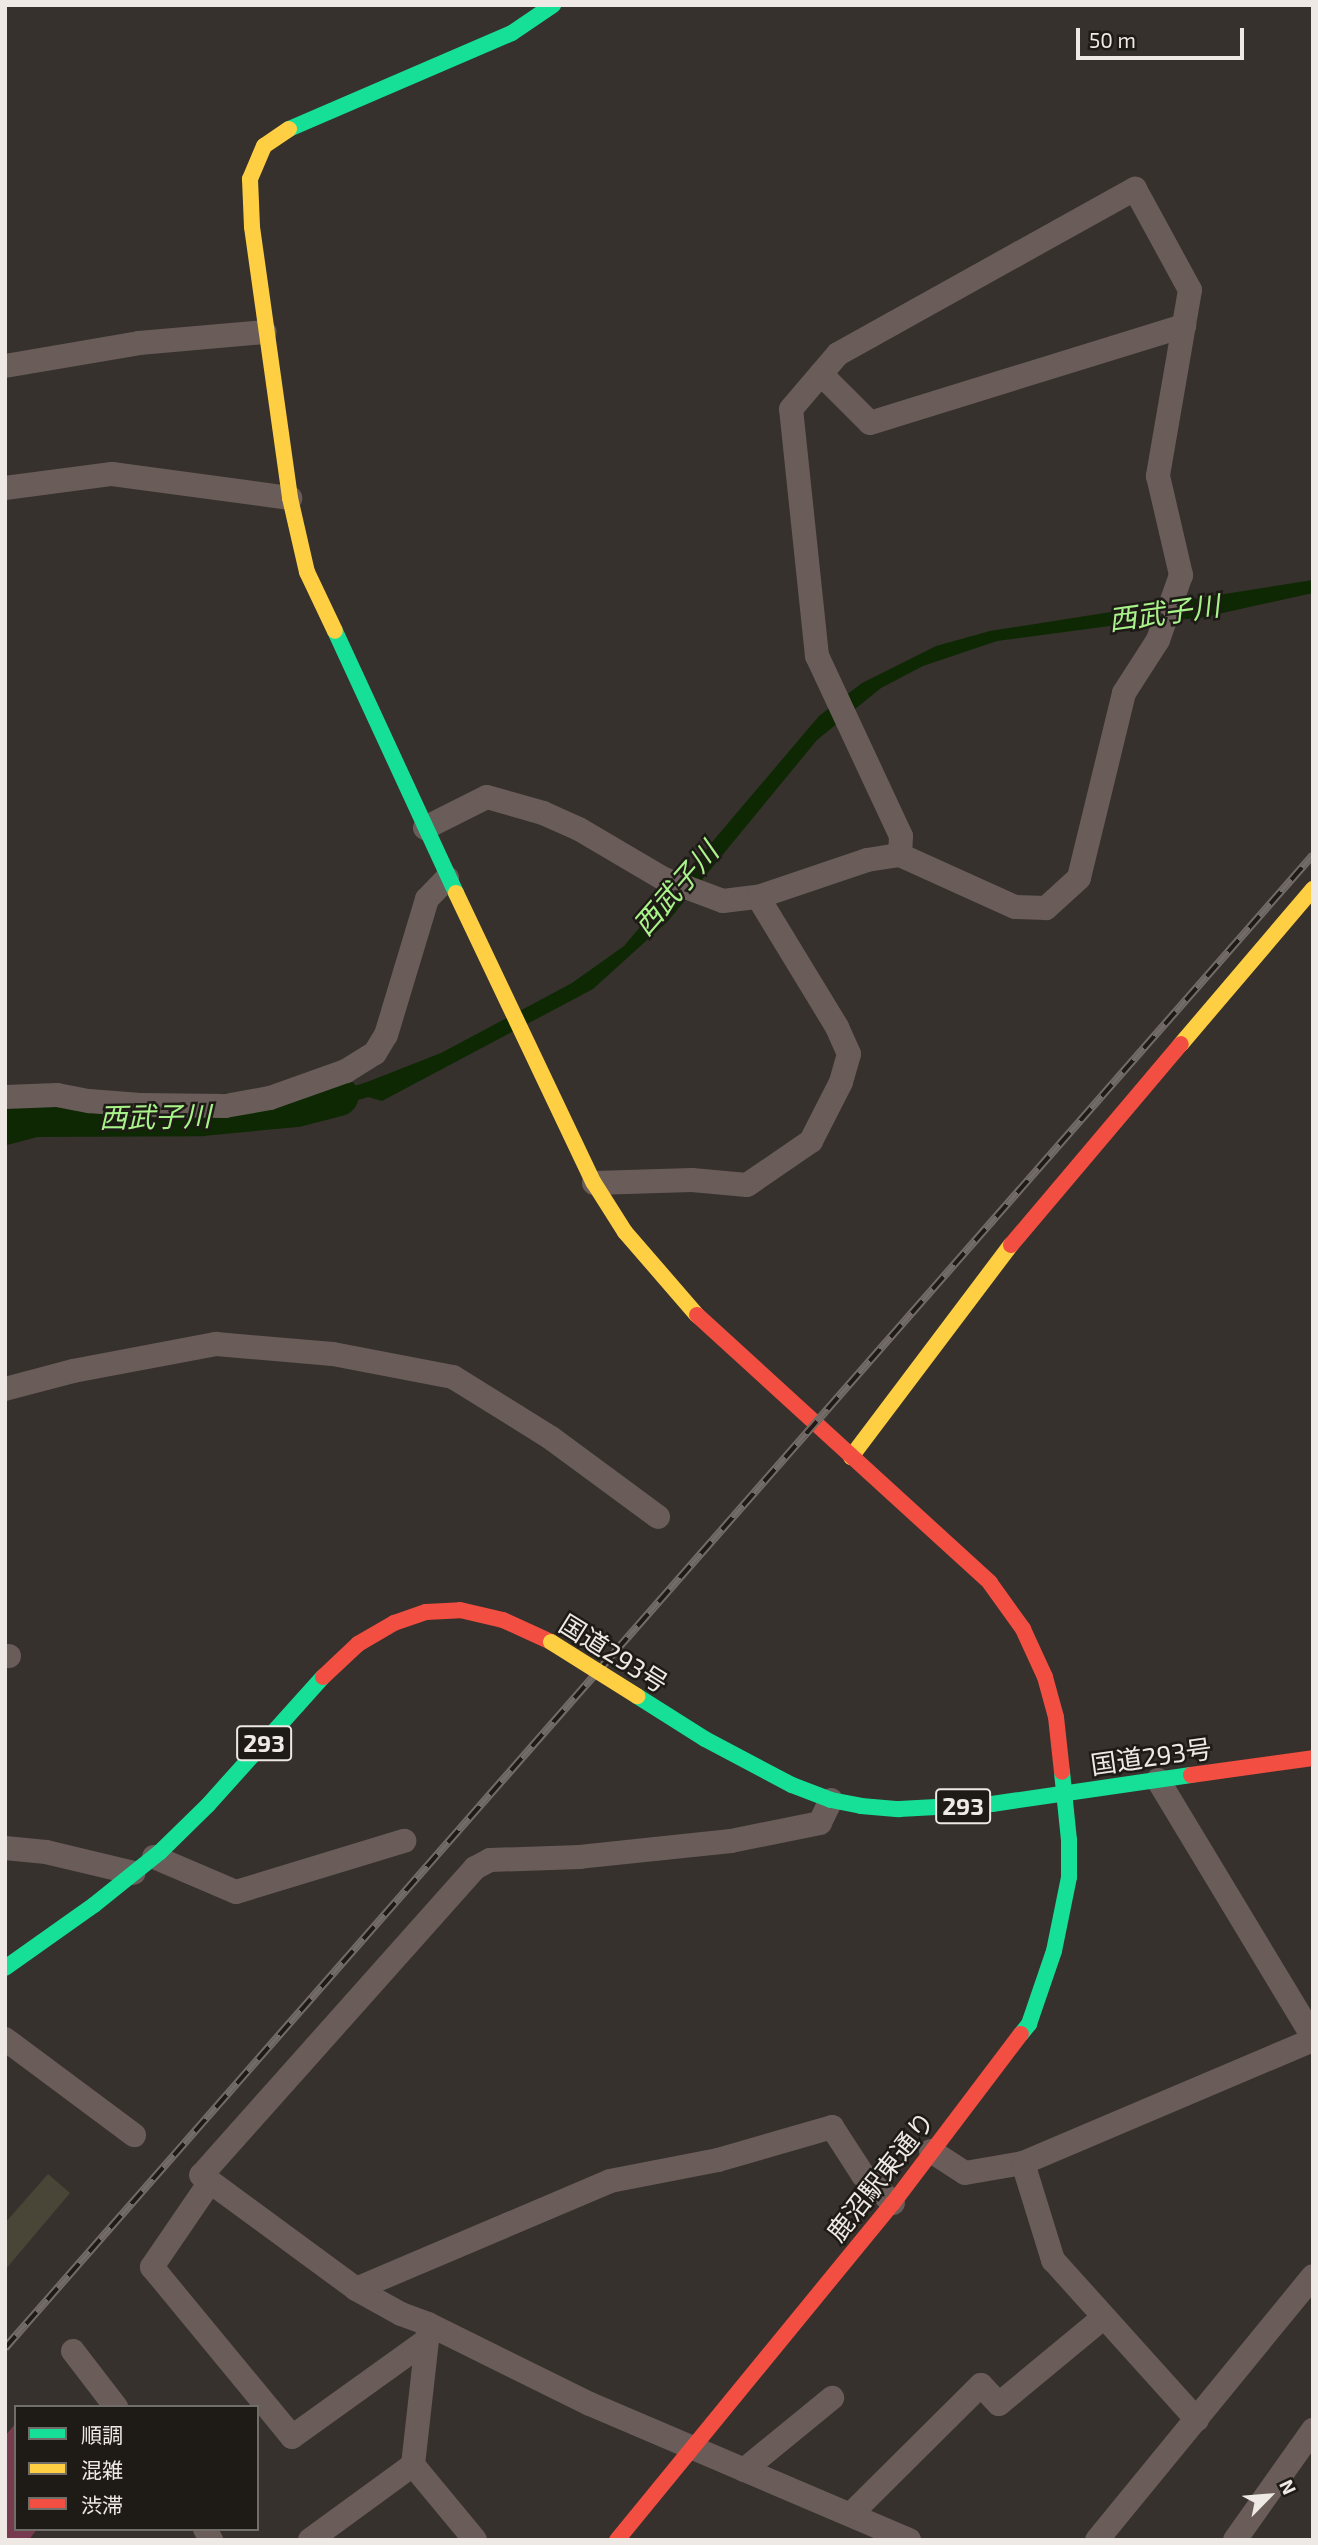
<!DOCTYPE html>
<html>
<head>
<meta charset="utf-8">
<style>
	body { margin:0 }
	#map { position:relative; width:1318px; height:2545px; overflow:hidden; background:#36312c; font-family:"Exo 2","Noto Sans JP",sans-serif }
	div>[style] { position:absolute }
	.green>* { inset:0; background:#773b4f }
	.water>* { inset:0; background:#0e2804 }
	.river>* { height:40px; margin:-20px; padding:0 20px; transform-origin:20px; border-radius:20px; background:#0e2804 }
	.building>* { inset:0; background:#494638 }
	.street>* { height:24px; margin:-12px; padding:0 12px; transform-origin:12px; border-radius:12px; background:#695c59 }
	.fast>* { height:16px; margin:-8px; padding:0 8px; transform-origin:8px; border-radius:8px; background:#16e098 }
	.slow>* { height:16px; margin:-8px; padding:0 8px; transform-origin:8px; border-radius:8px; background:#ffcf43 }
	.jam>* { height:16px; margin:-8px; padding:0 8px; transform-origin:8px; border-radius:8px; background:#f24e42 }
	.rail>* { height:8px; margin-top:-4px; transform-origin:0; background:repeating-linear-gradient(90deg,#1e1a16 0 16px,#726b68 0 32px); box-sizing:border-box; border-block:2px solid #726b68 }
	.slow-bridge>* { height:16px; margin:-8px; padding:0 8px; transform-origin:8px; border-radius:8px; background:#ffcf43 }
	span { translate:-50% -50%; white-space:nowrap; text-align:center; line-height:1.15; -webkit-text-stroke:5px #1e1a16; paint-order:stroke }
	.shield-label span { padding:2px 5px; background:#1e1a16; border:2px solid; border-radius:5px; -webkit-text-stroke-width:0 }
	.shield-label { font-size:24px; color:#eee9e4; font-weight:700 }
	.street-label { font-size:26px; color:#eee9e4 }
	.water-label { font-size:28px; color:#a9f48a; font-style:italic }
	.frame { position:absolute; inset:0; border:7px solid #eee9e4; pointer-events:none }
	.legend { position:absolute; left:14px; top:2405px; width:245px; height:126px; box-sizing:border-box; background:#1e1a16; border:2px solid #716d68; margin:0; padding:9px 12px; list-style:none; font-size:21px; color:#eee9e4 }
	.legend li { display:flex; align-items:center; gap:14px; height:35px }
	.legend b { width:35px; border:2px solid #716d68 }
	.north { position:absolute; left:1234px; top:2461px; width:70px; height:70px; -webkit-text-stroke:5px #1e1a16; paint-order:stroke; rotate:65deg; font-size:19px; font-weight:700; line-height:28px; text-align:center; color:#eee9e4 }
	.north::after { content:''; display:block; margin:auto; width:24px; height:32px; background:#eee9e4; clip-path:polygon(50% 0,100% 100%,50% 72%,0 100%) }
	.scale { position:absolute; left:1076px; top:28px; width:168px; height:32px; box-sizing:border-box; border:4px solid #eee9e4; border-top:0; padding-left:9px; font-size:21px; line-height:24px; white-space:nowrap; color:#eee9e4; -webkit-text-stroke:5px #1e1a16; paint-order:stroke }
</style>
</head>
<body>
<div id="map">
	<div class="green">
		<div style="clip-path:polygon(16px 2423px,16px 2529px,37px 2529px,29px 2540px,5px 2540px,5px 2436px)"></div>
	</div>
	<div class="water">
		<div style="clip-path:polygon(1313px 580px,1313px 593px,1200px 618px,1132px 623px,997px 641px,923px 666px,881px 688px,817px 740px,668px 921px,593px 989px,382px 1101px,368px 1097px,300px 1118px,216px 1134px,160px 1136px,116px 1128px,5px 1129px,5px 1111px,41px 1109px,192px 1122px,274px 1111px,367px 1082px,441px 1053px,572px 983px,624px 946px,819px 716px,862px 683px,936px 646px,990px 631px)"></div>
	</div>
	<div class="river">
		<div style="left:5px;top:1125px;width:30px;rotate:-15deg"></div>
		<div style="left:34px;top:1117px;width:167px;rotate:-0.3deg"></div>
		<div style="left:201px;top:1116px;width:95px;rotate:-5.4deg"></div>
		<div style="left:296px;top:1107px;width:44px;rotate:-14.3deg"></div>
	</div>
	<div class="building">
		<div style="clip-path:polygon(48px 2174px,70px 2193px,5px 2270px,5px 2223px)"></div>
	</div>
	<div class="street">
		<div style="left:1135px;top:189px;width:115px;rotate:61.4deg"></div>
		<div style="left:1190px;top:290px;width:189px;rotate:99.8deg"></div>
		<div style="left:1158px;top:476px;width:102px;rotate:76.9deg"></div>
		<div style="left:1181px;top:575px;width:69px;rotate:109.5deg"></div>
		<div style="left:1158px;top:640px;width:63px;rotate:122.7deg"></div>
		<div style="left:1124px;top:693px;width:190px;rotate:103.7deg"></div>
		<div style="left:1079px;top:878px;width:45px;rotate:137.7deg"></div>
		<div style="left:1046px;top:908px;width:31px;rotate:-178deg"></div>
		<div style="left:1015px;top:907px;width:126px;rotate:-155.7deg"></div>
		<div style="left:900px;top:855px;width:19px;rotate:-87deg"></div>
		<div style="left:901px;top:836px;width:199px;rotate:-115deg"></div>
		<div style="left:817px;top:656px;width:248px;rotate:-96deg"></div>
		<div style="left:791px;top:409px;width:72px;rotate:-49.5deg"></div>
		<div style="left:838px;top:354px;width:340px;rotate:-29.1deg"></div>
		<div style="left:5px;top:366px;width:136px;rotate:-9.7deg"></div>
		<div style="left:139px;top:343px;width:126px;rotate:-5deg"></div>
		<div style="left:821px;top:374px;width:69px;rotate:45deg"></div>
		<div style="left:870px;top:423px;width:329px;rotate:-17.2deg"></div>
		<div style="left:5px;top:488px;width:108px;rotate:-7.5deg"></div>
		<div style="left:112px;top:474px;width:180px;rotate:7.7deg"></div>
		<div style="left:425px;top:828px;width:69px;rotate:-26.6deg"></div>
		<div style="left:487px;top:797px;width:58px;rotate:15.9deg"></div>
		<div style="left:543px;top:813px;width:39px;rotate:24deg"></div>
		<div style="left:579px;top:829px;width:99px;rotate:30.5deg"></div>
		<div style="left:664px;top:879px;width:63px;rotate:20.4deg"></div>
		<div style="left:723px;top:901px;width:35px;rotate:-7deg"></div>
		<div style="left:758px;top:897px;width:115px;rotate:-18.7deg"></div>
		<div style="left:867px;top:860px;width:33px;rotate:-9deg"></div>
		<div style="left:5px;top:1097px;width:52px;rotate:-2.2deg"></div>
		<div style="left:57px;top:1095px;width:33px;rotate:11deg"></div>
		<div style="left:89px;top:1101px;width:51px;rotate:4.5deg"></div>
		<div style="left:140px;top:1105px;width:85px;rotate:0.7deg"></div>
		<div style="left:225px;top:1106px;width:46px;rotate:-10.1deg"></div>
		<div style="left:270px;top:1098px;width:81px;rotate:-19.6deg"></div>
		<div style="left:346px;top:1071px;width:34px;rotate:-32deg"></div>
		<div style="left:375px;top:1053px;width:21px;rotate:-59deg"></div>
		<div style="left:386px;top:1035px;width:142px;rotate:-73.2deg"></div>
		<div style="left:427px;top:899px;width:29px;rotate:-46deg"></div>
		<div style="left:594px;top:1183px;width:98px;rotate:-1.8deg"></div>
		<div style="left:692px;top:1180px;width:55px;rotate:5.2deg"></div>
		<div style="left:747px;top:1185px;width:78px;rotate:-34.5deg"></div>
		<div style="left:811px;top:1141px;width:66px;rotate:-63deg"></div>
		<div style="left:841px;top:1082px;width:29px;rotate:-74deg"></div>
		<div style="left:849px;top:1054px;width:30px;rotate:-114deg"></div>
		<div style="left:837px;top:1027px;width:152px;rotate:-121.3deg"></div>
		<div style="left:5px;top:1389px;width:70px;rotate:-14.8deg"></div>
		<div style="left:73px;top:1371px;width:146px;rotate:-10.7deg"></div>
		<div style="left:216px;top:1344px;width:117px;rotate:4.9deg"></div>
		<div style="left:333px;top:1354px;width:122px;rotate:10.9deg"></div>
		<div style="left:453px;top:1377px;width:115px;rotate:31.9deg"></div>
		<div style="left:551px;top:1438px;width:133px;rotate:36.4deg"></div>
		<div style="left:5px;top:1656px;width:4px"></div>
		<div style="left:1158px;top:1780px;width:300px;rotate:58.9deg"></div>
		<div style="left:831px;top:1800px;width:25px;rotate:116deg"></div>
		<div style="left:820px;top:1823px;width:91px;rotate:168.6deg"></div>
		<div style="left:731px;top:1841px;width:152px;rotate:174deg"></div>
		<div style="left:580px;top:1857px;width:90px;rotate:178.1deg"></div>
		<div style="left:490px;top:1860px;width:17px;rotate:152deg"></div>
		<div style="left:475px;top:1868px;width:411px;rotate:131.7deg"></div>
		<div style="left:201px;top:2175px;width:192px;rotate:36.3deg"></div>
		<div style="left:356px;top:2289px;width:51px;rotate:29.1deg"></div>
		<div style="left:401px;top:2314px;width:29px;rotate:20deg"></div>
		<div style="left:428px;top:2324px;width:181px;rotate:26.3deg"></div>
		<div style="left:590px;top:2404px;width:347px;rotate:23.1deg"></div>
		<div style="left:5px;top:1848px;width:41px;rotate:5.6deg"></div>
		<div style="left:46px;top:1852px;width:90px;rotate:13.4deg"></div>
		<div style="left:154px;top:1857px;width:89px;rotate:23.1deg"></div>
		<div style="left:236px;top:1892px;width:176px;rotate:-16.9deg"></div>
		<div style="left:5px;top:2039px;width:161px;rotate:36.7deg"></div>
		<div style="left:931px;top:2151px;width:40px;rotate:32.9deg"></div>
		<div style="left:965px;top:2173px;width:59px;rotate:-9.8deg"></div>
		<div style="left:1023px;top:2163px;width:315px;rotate:-23deg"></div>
		<div style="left:1023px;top:2163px;width:102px;rotate:72.8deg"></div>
		<div style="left:1053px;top:2260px;width:215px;rotate:48deg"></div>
		<div style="left:210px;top:2182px;width:103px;rotate:124.3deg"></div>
		<div style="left:152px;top:2267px;width:220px;rotate:50.5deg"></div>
		<div style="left:292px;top:2437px;width:166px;rotate:-35.7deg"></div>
		<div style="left:356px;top:2289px;width:276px;rotate:-23deg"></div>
		<div style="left:610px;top:2181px;width:110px;rotate:-11deg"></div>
		<div style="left:718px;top:2160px;width:119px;rotate:-16.1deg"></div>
		<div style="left:832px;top:2127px;width:57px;rotate:57.1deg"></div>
		<div style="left:863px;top:2175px;width:41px;rotate:43deg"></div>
		<div style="left:73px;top:2351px;width:71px;rotate:52.5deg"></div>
		<div style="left:413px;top:2465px;width:97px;rotate:50.4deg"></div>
		<div style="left:744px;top:2470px;width:114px;rotate:-39.3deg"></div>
		<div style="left:851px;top:2514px;width:183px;rotate:-44.8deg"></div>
		<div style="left:981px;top:2385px;width:26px;rotate:47deg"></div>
		<div style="left:999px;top:2404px;width:136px;rotate:-39.6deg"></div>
		<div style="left:205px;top:2529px;width:13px;rotate:61deg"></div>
		<div style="left:310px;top:2540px;width:127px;rotate:-36.1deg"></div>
		<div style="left:413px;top:2465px;width:135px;rotate:-83.6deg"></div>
		<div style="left:1097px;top:2540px;width:341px;rotate:-50.7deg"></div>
		<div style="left:1235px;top:2540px;width:135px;rotate:-54.7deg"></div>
	</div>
	<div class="fast">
		<div style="left:289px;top:129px;width:243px;rotate:-23.3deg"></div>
		<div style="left:512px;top:33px;width:50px;rotate:-34.3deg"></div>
		<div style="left:335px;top:631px;width:289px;rotate:65.2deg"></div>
		<div style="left:637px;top:1696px;width:80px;rotate:32.3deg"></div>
		<div style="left:705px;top:1739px;width:98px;rotate:27.9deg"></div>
		<div style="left:792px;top:1785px;width:42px;rotate:21deg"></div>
		<div style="left:831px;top:1800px;width:31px;rotate:11deg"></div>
		<div style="left:861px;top:1806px;width:38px;rotate:5deg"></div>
		<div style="left:899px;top:1809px;width:93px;rotate:-3.1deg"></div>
		<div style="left:992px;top:1804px;width:201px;rotate:-8.3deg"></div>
		<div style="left:5px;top:1968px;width:109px;rotate:-35.3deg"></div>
		<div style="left:94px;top:1905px;width:85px;rotate:-38.8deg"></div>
		<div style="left:160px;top:1852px;width:67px;rotate:-44.4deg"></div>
		<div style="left:208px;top:1805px;width:172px;rotate:-48.1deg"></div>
		<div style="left:1021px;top:2034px;width:13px;rotate:-51deg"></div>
		<div style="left:1029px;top:2024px;width:77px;rotate:-71.1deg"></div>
		<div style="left:1054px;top:1951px;width:76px;rotate:-78.5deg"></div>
		<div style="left:1069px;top:1877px;width:37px;rotate:-90deg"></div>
		<div style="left:1069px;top:1840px;width:68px;rotate:-95.9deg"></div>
	</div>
	<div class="slow">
		<div style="left:289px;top:129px;width:30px;rotate:146deg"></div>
		<div style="left:264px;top:146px;width:36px;rotate:113deg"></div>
		<div style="left:250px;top:179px;width:48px;rotate:87.6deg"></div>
		<div style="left:252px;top:227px;width:274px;rotate:82deg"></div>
		<div style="left:290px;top:498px;width:76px;rotate:77.1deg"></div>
		<div style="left:307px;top:572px;width:65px;rotate:64.6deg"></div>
		<div style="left:456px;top:893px;width:321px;rotate:64.6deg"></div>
		<div style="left:594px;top:1183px;width:58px;rotate:57.7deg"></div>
		<div style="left:625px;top:1232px;width:110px;rotate:49.1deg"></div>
		<div style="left:1181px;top:1044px;width:204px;rotate:-49.6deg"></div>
		<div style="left:851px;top:1457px;width:266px;rotate:-53deg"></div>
	</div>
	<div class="jam">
		<div style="left:1011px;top:1245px;width:263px;rotate:-49.8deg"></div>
		<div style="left:697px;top:1315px;width:397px;rotate:42.4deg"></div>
		<div style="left:990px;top:1583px;width:57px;rotate:54.3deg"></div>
		<div style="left:1023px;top:1629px;width:53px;rotate:65.4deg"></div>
		<div style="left:1045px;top:1677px;width:41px;rotate:74.6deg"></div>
		<div style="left:1056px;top:1717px;width:55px;rotate:83.8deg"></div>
		<div style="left:323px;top:1677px;width:48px;rotate:-43.3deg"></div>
		<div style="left:358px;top:1644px;width:42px;rotate:-30.3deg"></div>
		<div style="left:394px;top:1623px;width:34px;rotate:-19deg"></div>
		<div style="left:426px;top:1612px;width:34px;rotate:-3deg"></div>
		<div style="left:460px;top:1610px;width:44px;rotate:13.1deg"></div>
		<div style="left:503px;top:1620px;width:53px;rotate:24.6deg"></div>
		<div style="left:1191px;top:1775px;width:123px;rotate:-7.9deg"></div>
		<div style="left:617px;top:2540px;width:436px;rotate:-50.7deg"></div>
		<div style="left:893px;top:2203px;width:212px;rotate:-52.9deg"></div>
	</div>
	<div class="rail">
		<div style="left:5px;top:2348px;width:1985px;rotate:-48.78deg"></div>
	</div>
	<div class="slow-bridge">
		<div style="left:551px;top:1642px;width:102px;rotate:32.1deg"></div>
	</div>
	<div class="shield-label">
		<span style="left:264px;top:1743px">293</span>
		<span style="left:963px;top:1806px">293</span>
	</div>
	<div class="street-label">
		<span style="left:614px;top:1653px;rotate:32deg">国道293号</span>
		<span style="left:1151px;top:1756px;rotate:-8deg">国道293号</span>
		<span style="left:880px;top:2176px;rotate:-52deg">鹿沼駅東通り</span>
	</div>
	<div class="water-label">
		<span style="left:1164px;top:612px;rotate:-8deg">西武子川</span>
		<span style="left:675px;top:888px;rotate:-49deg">西武子川</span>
		<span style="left:155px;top:1116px;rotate:-1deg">西武子川</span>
	</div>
	<div class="frame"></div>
	<ul class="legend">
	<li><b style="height:9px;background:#16e098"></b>順調</li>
	<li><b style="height:9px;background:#ffcf43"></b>混雑</li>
	<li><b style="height:9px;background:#f24e42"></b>渋滞</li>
	</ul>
	<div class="north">N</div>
	<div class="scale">50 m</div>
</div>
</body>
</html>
